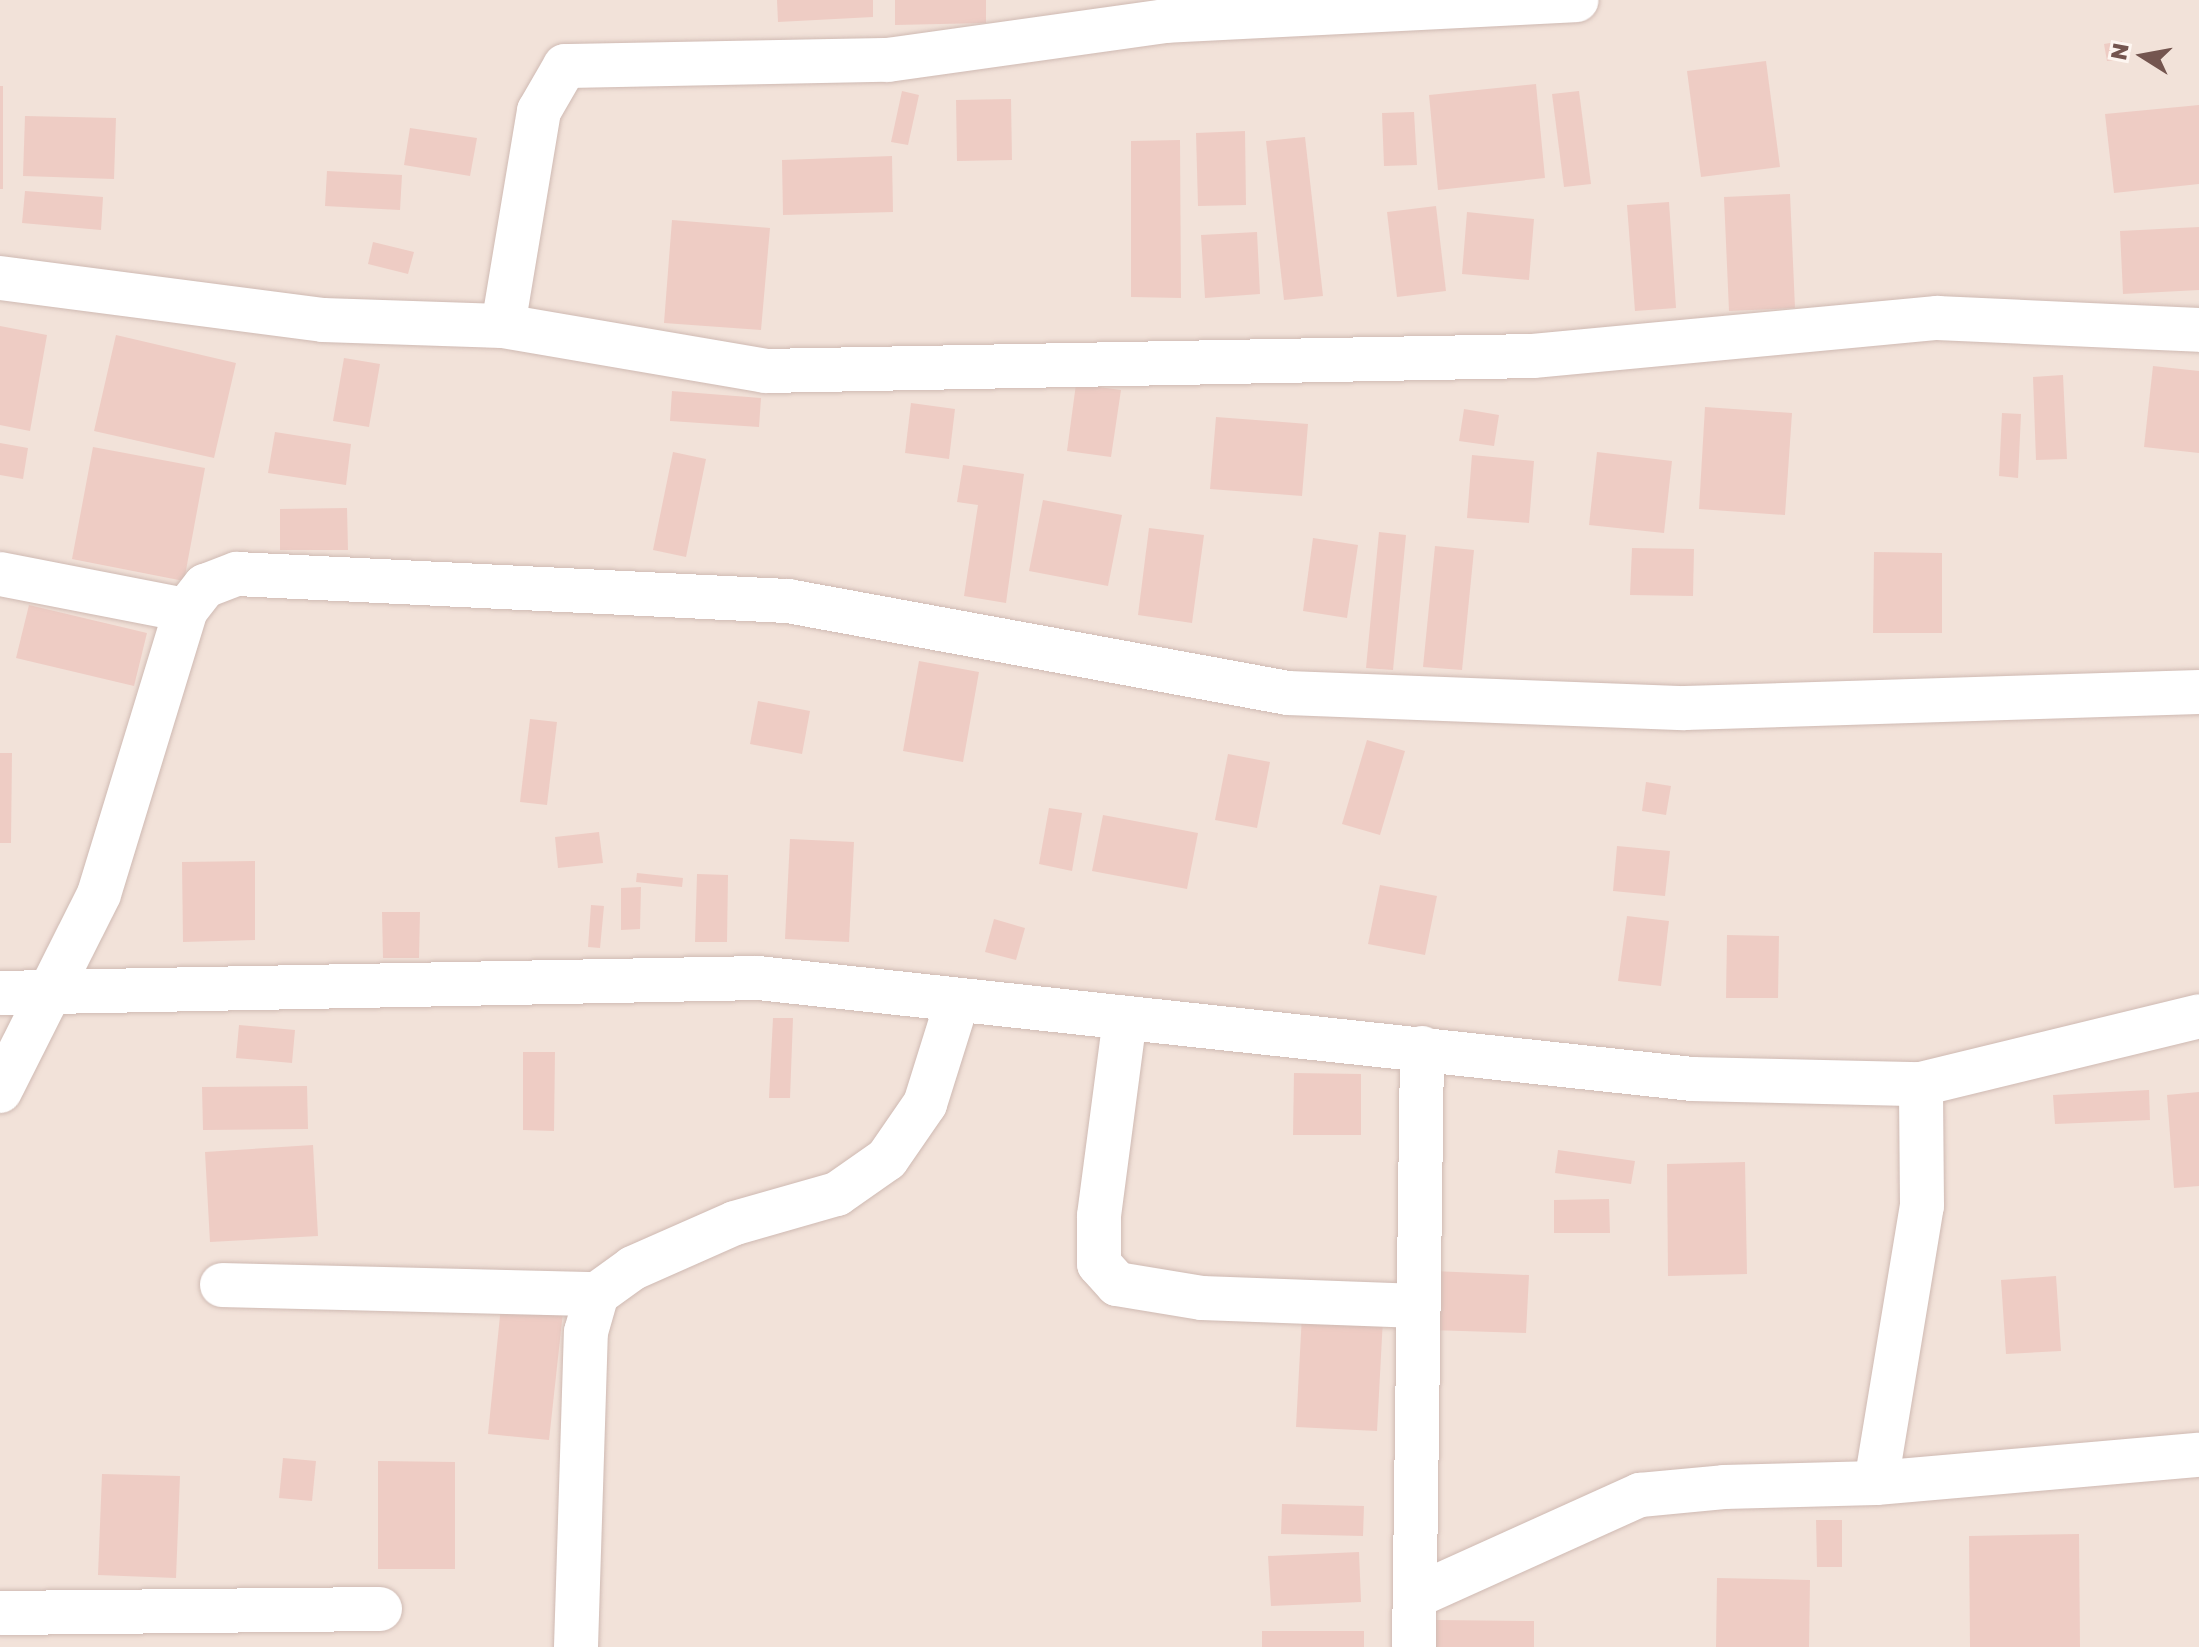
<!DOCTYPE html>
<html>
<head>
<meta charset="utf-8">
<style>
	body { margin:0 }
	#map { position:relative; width:2199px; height:1647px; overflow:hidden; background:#fbf1ea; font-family:"Golos Text",sans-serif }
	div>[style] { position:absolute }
	.residential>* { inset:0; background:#f2e2d9 }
	.building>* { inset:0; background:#eeccc4 }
	.roads { filter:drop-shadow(0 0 2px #cfbab3) drop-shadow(0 0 2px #cfbab3) }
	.minor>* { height:44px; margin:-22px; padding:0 22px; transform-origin:22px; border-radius:22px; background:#fff }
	span { translate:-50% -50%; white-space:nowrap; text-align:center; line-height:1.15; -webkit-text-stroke:8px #fef6f1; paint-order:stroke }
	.north { position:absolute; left:2103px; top:16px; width:80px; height:80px; -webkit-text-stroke:6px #fef6f1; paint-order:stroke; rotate:281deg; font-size:22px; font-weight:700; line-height:32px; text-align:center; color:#74554f }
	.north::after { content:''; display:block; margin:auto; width:28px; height:36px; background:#74554f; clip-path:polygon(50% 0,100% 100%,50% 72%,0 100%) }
</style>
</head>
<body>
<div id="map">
	<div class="residential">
		<div style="clip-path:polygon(0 0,2199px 0,2199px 1647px,0 1647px)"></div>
	</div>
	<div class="building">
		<div style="clip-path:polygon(777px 0,873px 0,873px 17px,778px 22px)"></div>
		<div style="clip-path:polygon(895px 0,986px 0,986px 23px,895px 25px)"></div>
		<div style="clip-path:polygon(2122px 41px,2125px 59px,2107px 61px,2104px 44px)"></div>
		<div style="clip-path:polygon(1766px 61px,1780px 167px,1701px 177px,1687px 71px)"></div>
		<div style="clip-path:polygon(1536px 84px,1545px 178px,1438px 190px,1429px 95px)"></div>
		<div style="clip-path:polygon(0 86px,3px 86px,3px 189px,0 189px)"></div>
		<div style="clip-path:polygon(902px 91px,919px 95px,908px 145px,891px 142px)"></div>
		<div style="clip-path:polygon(1579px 91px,1591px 184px,1564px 187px,1552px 94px)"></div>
		<div style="clip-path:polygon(1011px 99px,1012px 160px,957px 161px,956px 100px)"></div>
		<div style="clip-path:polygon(2199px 105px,2199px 184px,2114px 193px,2105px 114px)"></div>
		<div style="clip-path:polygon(1414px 112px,1417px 165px,1384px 166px,1382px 113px)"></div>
		<div style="clip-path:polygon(25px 116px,116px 118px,114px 179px,23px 176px)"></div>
		<div style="clip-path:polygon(410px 128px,477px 138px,470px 176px,404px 165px)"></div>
		<div style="clip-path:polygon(1245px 131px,1246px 205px,1198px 206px,1196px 133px)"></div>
		<div style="clip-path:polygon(1305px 137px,1323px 296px,1284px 300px,1266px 141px)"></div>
		<div style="clip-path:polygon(1180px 140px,1181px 298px,1131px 297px,1131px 141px)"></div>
		<div style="clip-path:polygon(892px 156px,893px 212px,783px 215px,782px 160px)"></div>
		<div style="clip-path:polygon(327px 171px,402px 175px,400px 210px,325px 206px)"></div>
		<div style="clip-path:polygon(25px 191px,103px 197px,101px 230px,22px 223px)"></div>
		<div style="clip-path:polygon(1790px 194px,1795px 308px,1729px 311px,1724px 197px)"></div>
		<div style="clip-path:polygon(1669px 202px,1676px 308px,1635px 311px,1627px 205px)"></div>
		<div style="clip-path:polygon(1436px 206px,1446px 291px,1397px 297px,1387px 212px)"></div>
		<div style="clip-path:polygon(1467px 212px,1534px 219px,1529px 280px,1462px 274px)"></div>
		<div style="clip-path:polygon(672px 220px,770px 228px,761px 330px,664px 323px)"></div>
		<div style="clip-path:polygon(2199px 227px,2199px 290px,2123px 294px,2120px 231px)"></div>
		<div style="clip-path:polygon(1257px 232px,1260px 294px,1205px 298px,1201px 235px)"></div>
		<div style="clip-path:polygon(373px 242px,414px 252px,408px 274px,368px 264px)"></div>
		<div style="clip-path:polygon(0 326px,47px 335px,30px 431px,0 425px)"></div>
		<div style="clip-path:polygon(116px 335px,236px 363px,214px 458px,94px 431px)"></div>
		<div style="clip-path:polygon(344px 358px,380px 364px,369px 427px,333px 421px)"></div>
		<div style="clip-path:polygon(2153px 366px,2199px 371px,2199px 453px,2144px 447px)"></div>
		<div style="clip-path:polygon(2063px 375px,2067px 459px,2036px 460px,2033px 377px)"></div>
		<div style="clip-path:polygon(1076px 384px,1121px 390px,1111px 457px,1067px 451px)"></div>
		<div style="clip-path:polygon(672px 391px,761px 398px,759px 427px,670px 421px)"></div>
		<div style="clip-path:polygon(911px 403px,955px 409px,949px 459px,905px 453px)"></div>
		<div style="clip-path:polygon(1705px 407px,1792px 413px,1785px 515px,1699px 509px)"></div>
		<div style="clip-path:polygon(1464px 409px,1499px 415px,1494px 446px,1459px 441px)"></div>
		<div style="clip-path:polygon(2002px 413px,2021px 414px,2018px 478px,1999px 476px)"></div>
		<div style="clip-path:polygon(1216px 417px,1308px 424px,1302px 496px,1210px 489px)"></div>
		<div style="clip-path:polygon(275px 432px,351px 444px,346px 485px,268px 473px)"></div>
		<div style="clip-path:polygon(0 443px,28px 448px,23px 479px,0 475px)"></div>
		<div style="clip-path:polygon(93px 447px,205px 468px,184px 581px,72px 559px)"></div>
		<div style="clip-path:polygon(673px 452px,706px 459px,686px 557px,653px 550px)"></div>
		<div style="clip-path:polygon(1597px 452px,1672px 461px,1664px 533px,1589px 525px)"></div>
		<div style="clip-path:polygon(1472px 455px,1534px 461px,1529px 523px,1467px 518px)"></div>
		<div style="clip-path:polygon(963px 465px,1024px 474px,1006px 603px,964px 596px,978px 505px,957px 502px)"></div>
		<div style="clip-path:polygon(1043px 500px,1122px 515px,1108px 586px,1029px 571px)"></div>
		<div style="clip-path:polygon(347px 508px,348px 550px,280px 550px,280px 509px)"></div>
		<div style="clip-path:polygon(1149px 528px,1204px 535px,1192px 623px,1138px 615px)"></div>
		<div style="clip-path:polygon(1379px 532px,1406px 535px,1393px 670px,1366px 668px)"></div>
		<div style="clip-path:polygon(1313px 538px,1358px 545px,1347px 618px,1303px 611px)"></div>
		<div style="clip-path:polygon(1435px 546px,1474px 550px,1462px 670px,1423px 667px)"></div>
		<div style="clip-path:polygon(1632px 548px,1694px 549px,1693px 596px,1630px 595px)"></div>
		<div style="clip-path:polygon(1874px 552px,1942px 553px,1942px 633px,1873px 633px)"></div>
		<div style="clip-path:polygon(29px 605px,147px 633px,134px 686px,16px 658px)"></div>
		<div style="clip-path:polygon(919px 661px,979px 672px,963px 762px,903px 751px)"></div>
		<div style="clip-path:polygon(758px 701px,810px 711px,802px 754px,750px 744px)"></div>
		<div style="clip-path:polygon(530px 719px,557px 722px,547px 805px,520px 802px)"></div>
		<div style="clip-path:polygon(1367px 740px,1405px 751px,1380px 835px,1342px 824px)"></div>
		<div style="clip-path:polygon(0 753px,12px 753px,11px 843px,0 843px)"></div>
		<div style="clip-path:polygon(1228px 754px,1270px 762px,1257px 828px,1215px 820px)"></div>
		<div style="clip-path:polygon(1646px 782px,1671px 786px,1666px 815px,1642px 811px)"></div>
		<div style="clip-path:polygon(1049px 808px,1082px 813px,1072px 871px,1039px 864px)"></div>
		<div style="clip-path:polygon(1103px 815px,1198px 833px,1187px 889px,1092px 871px)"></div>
		<div style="clip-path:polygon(599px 832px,603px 863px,558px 868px,555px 837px)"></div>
		<div style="clip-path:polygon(790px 839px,854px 842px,849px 942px,785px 939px)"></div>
		<div style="clip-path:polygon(1617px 846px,1670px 851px,1665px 896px,1613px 891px)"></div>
		<div style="clip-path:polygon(255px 861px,255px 940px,183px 942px,182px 862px)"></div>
		<div style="clip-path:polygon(637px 873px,683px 878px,682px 887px,636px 882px)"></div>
		<div style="clip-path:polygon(697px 874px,728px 875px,727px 942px,695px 942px)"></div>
		<div style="clip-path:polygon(1380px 885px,1437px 896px,1425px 955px,1368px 944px)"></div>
		<div style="clip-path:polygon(641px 887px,640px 929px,621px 930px,621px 888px)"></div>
		<div style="clip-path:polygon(591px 905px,604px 906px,600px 948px,588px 947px)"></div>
		<div style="clip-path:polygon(382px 912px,420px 912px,419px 958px,383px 958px)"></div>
		<div style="clip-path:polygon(1627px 916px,1669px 921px,1661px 986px,1618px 981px)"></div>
		<div style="clip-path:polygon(994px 919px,1025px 928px,1016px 960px,985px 952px)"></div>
		<div style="clip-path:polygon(1727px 935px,1779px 936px,1778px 998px,1726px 998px)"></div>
		<div style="clip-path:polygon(773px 1018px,793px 1018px,790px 1098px,769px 1098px)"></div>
		<div style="clip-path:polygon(239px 1025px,295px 1030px,292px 1063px,236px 1058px)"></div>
		<div style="clip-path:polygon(523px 1052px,555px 1052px,554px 1131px,523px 1130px)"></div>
		<div style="clip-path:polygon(1294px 1073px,1361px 1074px,1361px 1135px,1293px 1135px)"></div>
		<div style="clip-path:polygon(307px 1086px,308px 1129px,203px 1130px,202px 1087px)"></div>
		<div style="clip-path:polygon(2149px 1090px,2150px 1120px,2055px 1124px,2053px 1095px)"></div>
		<div style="clip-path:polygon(2199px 1092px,2199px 1186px,2174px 1188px,2167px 1095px)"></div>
		<div style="clip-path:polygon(313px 1145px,318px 1236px,210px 1242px,205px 1152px)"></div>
		<div style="clip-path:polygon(1558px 1150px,1635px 1161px,1631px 1184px,1555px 1173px)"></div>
		<div style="clip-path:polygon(1745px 1162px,1747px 1274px,1668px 1276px,1667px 1164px)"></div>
		<div style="clip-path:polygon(1609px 1199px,1610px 1233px,1554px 1233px,1554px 1200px)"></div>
		<div style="clip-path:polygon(1433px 1271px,1529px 1275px,1526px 1333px,1430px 1330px)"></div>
		<div style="clip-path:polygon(2056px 1276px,2061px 1351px,2006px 1354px,2001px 1280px)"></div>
		<div style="clip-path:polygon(501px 1306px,563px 1312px,549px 1440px,488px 1434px)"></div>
		<div style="clip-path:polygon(1302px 1315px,1383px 1318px,1377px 1431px,1296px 1427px)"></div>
		<div style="clip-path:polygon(283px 1458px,316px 1461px,312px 1501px,279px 1498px)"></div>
		<div style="clip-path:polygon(378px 1461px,455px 1462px,455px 1569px,378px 1569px)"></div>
		<div style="clip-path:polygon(102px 1474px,180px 1476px,176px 1578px,98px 1575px)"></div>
		<div style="clip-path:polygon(1282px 1504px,1364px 1506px,1363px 1536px,1281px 1534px)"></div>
		<div style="clip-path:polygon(1816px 1520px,1842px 1520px,1842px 1567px,1817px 1567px)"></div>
		<div style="clip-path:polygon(2079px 1534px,2080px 1647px,1970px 1647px,1969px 1536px)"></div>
		<div style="clip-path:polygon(1359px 1552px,1361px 1602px,1271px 1606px,1268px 1556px)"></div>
		<div style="clip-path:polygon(1717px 1578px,1810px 1580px,1809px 1647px,1716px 1647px)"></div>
		<div style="clip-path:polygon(1436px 1620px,1534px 1621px,1534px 1647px,1435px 1647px)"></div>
		<div style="clip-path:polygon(1262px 1631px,1364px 1631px,1364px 1647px,1262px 1647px)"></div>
	</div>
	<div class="roads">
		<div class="minor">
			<div style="left:0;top:278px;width:326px;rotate:7.4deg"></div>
			<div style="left:323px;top:320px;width:180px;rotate:1.9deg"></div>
			<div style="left:503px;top:326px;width:266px;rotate:9.7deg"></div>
			<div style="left:765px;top:371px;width:768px;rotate:-1.12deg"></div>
			<div style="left:1533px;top:356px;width:406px;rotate:-5.4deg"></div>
			<div style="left:1937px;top:318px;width:262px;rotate:2.6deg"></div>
			<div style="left:503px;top:326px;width:218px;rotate:-80.5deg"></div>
			<div style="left:539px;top:111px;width:52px;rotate:-60deg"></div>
			<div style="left:565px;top:66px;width:323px;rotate:-1.1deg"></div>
			<div style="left:888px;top:60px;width:280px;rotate:-8deg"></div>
			<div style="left:1165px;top:21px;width:412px;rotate:-2.9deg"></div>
			<div style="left:0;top:574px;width:189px;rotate:11deg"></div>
			<div style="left:0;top:993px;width:758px;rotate:-1.13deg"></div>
			<div style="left:758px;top:978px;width:940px;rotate:6.17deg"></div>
			<div style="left:1693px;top:1079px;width:228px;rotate:1.3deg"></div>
			<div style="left:1921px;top:1084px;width:286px;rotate:-13.7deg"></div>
			<div style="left:1125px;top:1018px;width:200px;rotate:97.5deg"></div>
			<div style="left:1099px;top:1216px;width:48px;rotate:90deg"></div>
			<div style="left:1099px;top:1264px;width:27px;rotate:48deg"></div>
			<div style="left:1117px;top:1284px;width:86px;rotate:9.4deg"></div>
			<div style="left:1202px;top:1298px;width:217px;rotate:2.1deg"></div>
			<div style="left:0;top:1091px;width:220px;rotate:-63.3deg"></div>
			<div style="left:99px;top:894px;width:297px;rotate:-73deg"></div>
			<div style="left:186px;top:610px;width:31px;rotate:-52deg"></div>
			<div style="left:205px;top:586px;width:34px;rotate:-21deg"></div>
			<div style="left:237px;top:574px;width:552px;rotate:2.81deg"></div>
			<div style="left:788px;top:601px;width:508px;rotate:10.43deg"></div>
			<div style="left:1288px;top:693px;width:397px;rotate:2.2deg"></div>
			<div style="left:1685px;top:708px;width:514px;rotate:-1.78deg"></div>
			<div style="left:222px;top:1285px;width:375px;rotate:1.4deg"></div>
			<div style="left:1876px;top:1483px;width:281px;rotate:-80.6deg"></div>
			<div style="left:1922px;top:1206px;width:122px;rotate:-90.5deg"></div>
			<div style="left:1416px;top:1596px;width:246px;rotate:-24.3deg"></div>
			<div style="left:1640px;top:1495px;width:84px;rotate:-5.4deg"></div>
			<div style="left:1724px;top:1487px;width:152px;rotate:-1.5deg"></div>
			<div style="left:1876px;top:1483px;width:324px;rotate:-5deg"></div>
			<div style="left:0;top:1613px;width:380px;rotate:-0.6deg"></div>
			<div style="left:576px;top:1647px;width:315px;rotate:-88.2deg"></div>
			<div style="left:586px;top:1332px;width:40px;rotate:-74deg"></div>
			<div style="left:597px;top:1294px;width:44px;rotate:-35.8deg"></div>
			<div style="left:633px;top:1268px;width:111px;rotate:-23.8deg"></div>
			<div style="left:735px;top:1223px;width:106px;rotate:-15.9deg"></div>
			<div style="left:837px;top:1194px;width:61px;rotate:-35deg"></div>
			<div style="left:887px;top:1159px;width:67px;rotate:-55.4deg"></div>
			<div style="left:925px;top:1104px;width:107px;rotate:-72.6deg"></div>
			<div style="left:1414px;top:1647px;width:599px;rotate:-89.23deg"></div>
		</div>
	</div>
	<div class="north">N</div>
</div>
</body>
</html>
